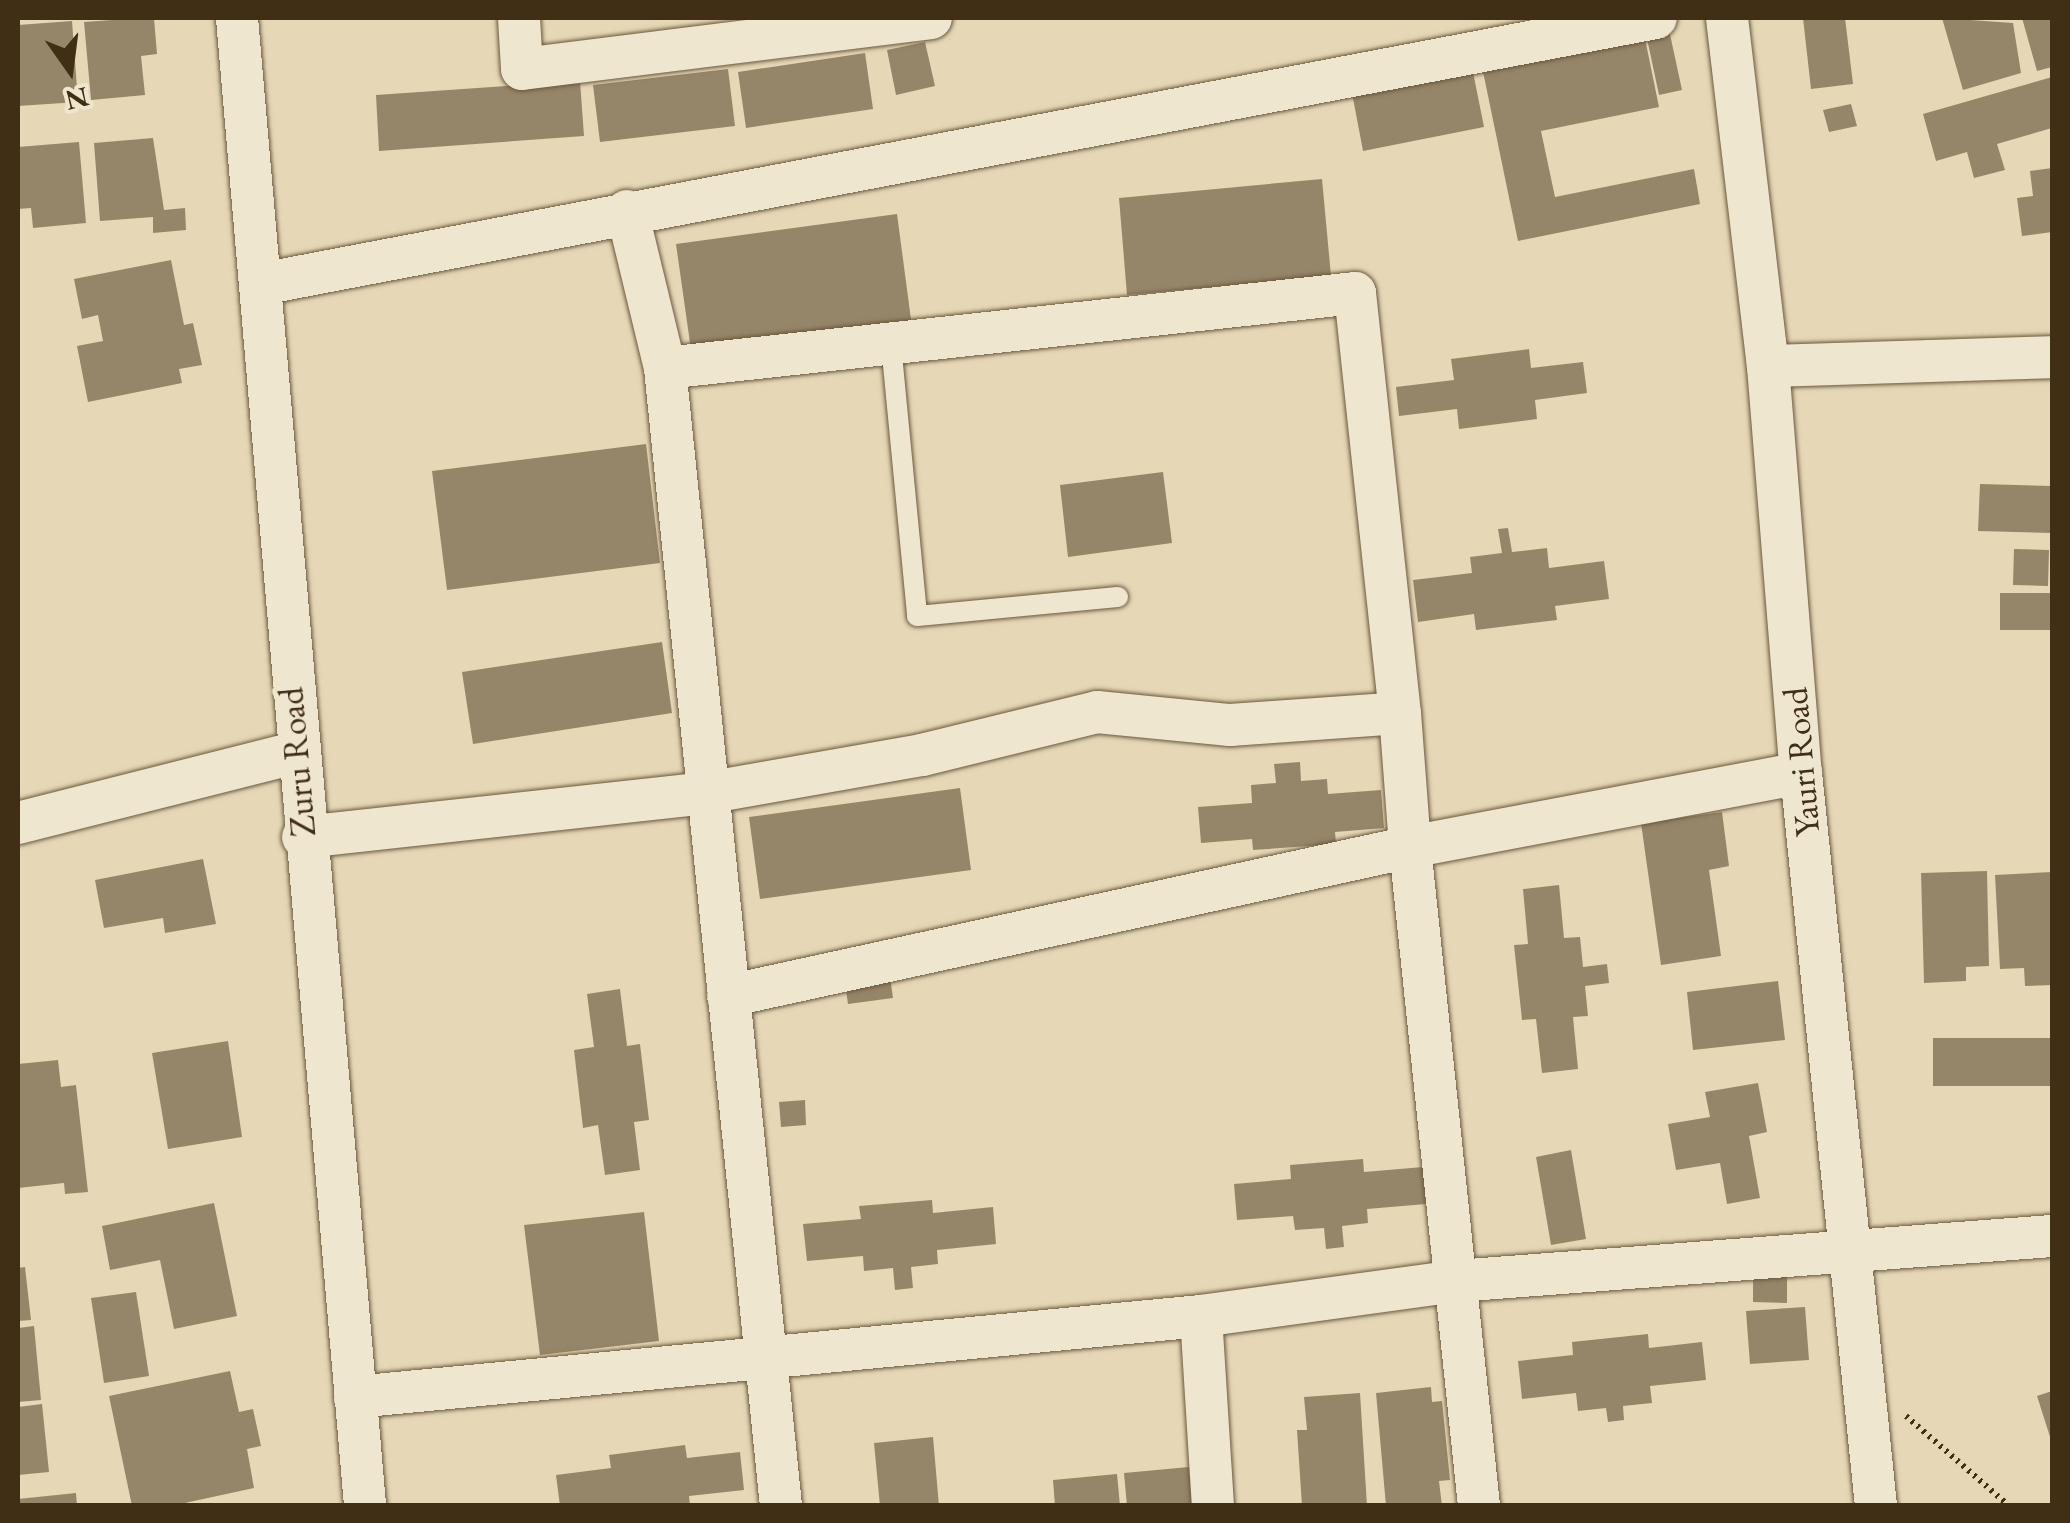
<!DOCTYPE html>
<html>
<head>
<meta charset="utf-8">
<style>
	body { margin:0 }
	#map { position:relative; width:2070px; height:1523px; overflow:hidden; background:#e6d8b6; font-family:"EB Garamond",serif }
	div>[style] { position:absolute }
	.building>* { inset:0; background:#968669 }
	.path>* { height:6px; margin-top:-3px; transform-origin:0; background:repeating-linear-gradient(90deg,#402e15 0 2.5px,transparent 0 7.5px) }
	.roads { filter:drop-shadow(0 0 2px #6a583d) drop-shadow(0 0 2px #6a583d) }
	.lane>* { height:20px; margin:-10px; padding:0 10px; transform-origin:10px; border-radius:10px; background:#efe6d0 }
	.street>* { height:42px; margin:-21px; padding:0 21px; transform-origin:21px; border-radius:21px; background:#efe6d0 }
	span { translate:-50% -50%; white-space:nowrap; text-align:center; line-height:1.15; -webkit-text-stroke:10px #efe6d0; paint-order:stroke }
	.street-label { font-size:35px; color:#402e15 }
	.frame { position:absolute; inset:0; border:20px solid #402e15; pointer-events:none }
	.north { position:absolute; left:20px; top:20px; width:100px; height:100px; -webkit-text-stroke:8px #efe6d0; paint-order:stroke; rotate:166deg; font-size:28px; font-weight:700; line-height:40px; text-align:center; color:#402e15 }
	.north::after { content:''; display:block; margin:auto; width:35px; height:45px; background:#402e15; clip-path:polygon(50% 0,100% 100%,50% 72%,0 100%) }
</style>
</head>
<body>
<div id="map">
	<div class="building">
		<div style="clip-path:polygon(140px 18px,154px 18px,157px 54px,141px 56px,145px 95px,91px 100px,84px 22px)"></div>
		<div style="clip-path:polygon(1803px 18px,1845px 18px,1853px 84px,1811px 89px)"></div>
		<div style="clip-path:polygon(1942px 18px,2013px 23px,2021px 73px,1963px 90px)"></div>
		<div style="clip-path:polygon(2022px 18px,2052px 18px,2052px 67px,2037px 71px)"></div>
		<div style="clip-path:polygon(72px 21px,78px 102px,18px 106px,18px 25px)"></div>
		<div style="clip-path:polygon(1642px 24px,1659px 107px,1541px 131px,1555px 197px,1694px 169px,1700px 204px,1518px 241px,1480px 57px)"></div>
		<div style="clip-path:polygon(1668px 25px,1682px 90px,1659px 95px,1645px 29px)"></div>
		<div style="clip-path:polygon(925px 42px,935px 86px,896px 95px,887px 50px)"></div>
		<div style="clip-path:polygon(865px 53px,873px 109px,746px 128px,738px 72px)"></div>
		<div style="clip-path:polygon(1472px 67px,1484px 127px,1363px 151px,1349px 77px)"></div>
		<div style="clip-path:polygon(728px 69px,735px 126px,600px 142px,593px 85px)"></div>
		<div style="clip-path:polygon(2052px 77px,2052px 128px,1997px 144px,2005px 170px,1974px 178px,1967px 152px,1936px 161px,1923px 114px)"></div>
		<div style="clip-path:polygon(580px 81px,584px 136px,379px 151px,376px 95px)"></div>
		<div style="clip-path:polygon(1851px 104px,1857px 126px,1829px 132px,1823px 110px)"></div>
		<div style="clip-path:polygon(153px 138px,164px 210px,185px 208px,186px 230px,153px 233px,153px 217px,100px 221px,94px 143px)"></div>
		<div style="clip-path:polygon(79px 142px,86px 223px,33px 228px,31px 208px,18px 209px,18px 147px)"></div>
		<div style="clip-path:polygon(2052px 168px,2052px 232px,2022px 236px,2017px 198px,2033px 196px,2030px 171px)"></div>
		<div style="clip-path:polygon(1322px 179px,1331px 276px,1127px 295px,1119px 198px)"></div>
		<div style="clip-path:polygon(897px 214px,912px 327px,692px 357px,676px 244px)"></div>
		<div style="clip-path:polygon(171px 260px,184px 325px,193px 323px,202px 365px,179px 369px,182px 383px,88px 402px,77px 346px,103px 341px,98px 315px,82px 319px,74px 279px)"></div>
		<div style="clip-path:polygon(1529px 349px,1531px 368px,1583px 362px,1587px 393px,1535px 400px,1537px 419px,1459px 429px,1457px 409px,1399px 416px,1396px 387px,1454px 380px,1451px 359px)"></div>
		<div style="clip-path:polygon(646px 444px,660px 563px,447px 590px,432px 471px)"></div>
		<div style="clip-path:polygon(1163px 472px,1172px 543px,1068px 557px,1060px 485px)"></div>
		<div style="clip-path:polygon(1980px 484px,2052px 486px,2052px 533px,1978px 531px)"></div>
		<div style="clip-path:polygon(1508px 528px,1512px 552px,1547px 548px,1549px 568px,1604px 561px,1609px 599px,1555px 606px,1557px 620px,1476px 630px,1474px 614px,1418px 622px,1413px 580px,1472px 573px,1470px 557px,1502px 553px,1498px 529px)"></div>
		<div style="clip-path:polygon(2014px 549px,2049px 550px,2048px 586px,2013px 585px)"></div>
		<div style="clip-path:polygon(2000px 593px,2052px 593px,2052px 630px,2000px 630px)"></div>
		<div style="clip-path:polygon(662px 642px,672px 713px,473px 744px,462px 672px)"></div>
		<div style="clip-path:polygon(1300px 762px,1301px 781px,1327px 779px,1328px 794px,1381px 790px,1384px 828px,1335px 832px,1336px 844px,1253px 850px,1252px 839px,1201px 843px,1198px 807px,1252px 803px,1251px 785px,1276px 783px,1274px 764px)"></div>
		<div style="clip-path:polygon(960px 788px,971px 870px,760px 899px,749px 817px)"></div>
		<div style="clip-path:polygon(1722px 812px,1729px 866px,1709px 870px,1721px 956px,1661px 965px,1641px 823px)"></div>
		<div style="clip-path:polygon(203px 859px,216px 924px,165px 933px,163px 918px,104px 928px,95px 880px)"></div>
		<div style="clip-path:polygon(1987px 871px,1989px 966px,1966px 967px,1966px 981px,1924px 983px,1921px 873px)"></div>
		<div style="clip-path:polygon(2052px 872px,2052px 985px,2025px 986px,2024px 968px,2000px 969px,1995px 875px)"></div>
		<div style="clip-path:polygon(1559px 885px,1564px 938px,1580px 937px,1583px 967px,1607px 964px,1609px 983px,1585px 986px,1588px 1016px,1573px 1017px,1578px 1069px,1542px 1073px,1536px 1019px,1522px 1020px,1514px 945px,1528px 944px,1523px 889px)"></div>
		<div style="clip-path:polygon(890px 977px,893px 998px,848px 1004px,845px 983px)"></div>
		<div style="clip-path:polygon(1778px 981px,1785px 1040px,1693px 1050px,1687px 992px)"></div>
		<div style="clip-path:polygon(620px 989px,627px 1046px,640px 1044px,649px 1120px,634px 1122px,640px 1170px,605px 1175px,598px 1125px,583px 1128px,574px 1050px,594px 1047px,587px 994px)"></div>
		<div style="clip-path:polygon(1933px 1038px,2052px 1038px,2052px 1086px,1933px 1086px)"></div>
		<div style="clip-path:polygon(228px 1041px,242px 1137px,168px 1149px,152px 1053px)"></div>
		<div style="clip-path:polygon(58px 1060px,61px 1087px,76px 1085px,88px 1192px,65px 1194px,64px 1183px,18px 1188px,18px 1064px)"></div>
		<div style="clip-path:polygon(1758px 1083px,1767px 1132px,1749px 1136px,1760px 1198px,1727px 1204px,1720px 1163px,1676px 1170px,1668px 1124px,1710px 1117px,1705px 1092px)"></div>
		<div style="clip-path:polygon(805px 1100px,806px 1125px,781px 1127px,779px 1102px)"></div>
		<div style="clip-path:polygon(1571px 1150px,1586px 1239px,1551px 1245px,1536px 1157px)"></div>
		<div style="clip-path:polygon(1363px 1159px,1364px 1172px,1423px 1167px,1426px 1204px,1367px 1209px,1368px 1223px,1342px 1226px,1344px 1247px,1326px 1249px,1324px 1228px,1295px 1230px,1293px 1216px,1237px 1220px,1234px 1184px,1291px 1179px,1290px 1165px)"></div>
		<div style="clip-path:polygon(932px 1200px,933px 1213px,993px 1207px,996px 1244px,937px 1250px,938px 1264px,911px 1267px,913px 1288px,895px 1290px,893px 1268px,864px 1271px,863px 1256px,807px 1261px,803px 1224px,861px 1219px,859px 1206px)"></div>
		<div style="clip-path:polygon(214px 1203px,237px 1316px,174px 1329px,160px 1260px,110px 1270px,102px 1226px)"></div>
		<div style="clip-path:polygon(644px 1212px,659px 1341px,540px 1355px,524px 1225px)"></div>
		<div style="clip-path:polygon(25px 1267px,31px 1320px,18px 1321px,18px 1268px)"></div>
		<div style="clip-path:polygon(1753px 1274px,1787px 1274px,1787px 1303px,1753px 1302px)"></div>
		<div style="clip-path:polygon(136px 1292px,149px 1376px,104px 1383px,91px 1298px)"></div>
		<div style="clip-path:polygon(1805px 1307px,1809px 1360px,1750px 1364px,1746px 1311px)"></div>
		<div style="clip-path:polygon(34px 1326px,41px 1400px,18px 1402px,18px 1328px)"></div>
		<div style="clip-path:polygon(1648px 1334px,1649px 1348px,1702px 1342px,1706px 1380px,1650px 1386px,1652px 1403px,1623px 1406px,1624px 1420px,1608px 1422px,1606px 1408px,1578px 1411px,1576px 1393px,1522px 1399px,1518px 1361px,1573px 1355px,1572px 1342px)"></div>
		<div style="clip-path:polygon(230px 1371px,239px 1412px,253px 1409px,261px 1446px,247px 1449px,254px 1488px,171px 1506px,132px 1506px,109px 1396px)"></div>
		<div style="clip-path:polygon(1431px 1387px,1432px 1402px,1442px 1401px,1450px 1480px,1439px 1481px,1442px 1506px,1386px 1506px,1376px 1393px)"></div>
		<div style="clip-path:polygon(2052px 1391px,2052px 1443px,2037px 1396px)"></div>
		<div style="clip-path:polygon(1360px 1393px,1367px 1506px,1302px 1506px,1297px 1430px,1307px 1430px,1304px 1397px)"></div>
		<div style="clip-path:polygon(42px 1404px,49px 1472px,18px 1475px,18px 1407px)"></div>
		<div style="clip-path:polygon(933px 1437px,939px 1506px,880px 1506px,874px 1443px)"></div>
		<div style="clip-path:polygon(685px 1445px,687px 1458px,740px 1452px,744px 1490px,689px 1496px,690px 1505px,560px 1506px,556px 1475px,611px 1468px,609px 1455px)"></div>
		<div style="clip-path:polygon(1189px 1467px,1192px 1506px,1127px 1506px,1124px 1473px)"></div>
		<div style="clip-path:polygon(1117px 1474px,1120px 1506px,1055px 1506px,1053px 1480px)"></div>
		<div style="clip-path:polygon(76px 1493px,77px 1506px,18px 1506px,18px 1499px)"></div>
	</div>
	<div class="path">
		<div style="left:1906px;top:1416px;width:137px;rotate:41.1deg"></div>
	</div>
	<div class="roads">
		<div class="lane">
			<div style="left:891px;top:344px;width:273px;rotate:84.5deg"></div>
			<div style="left:917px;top:616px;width:202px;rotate:-5.4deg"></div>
		</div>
		<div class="street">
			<div style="left:237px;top:18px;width:1493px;rotate:85.08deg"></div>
			<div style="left:519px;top:18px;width:51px;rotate:86.6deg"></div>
			<div style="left:522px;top:69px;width:412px;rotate:-7.1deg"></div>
			<div style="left:1727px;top:18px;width:350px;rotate:83.3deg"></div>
			<div style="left:1768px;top:366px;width:408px;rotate:85.4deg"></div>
			<div style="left:1801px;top:773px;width:737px;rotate:84.16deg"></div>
			<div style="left:627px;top:211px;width:162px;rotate:76.4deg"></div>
			<div style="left:665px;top:368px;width:1144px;rotate:84.18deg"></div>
			<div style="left:261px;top:284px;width:1420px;rotate:-10.8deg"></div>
			<div style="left:1768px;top:366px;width:284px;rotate:-1.8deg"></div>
			<div style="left:665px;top:368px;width:694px;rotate:-6.2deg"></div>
			<div style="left:1355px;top:293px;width:422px;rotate:83.9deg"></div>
			<div style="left:1400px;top:713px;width:134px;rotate:85.7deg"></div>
			<div style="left:1410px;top:847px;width:698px;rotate:167.68deg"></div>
			<div style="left:18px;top:823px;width:286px;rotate:-14.2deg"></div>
			<div style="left:303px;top:837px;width:405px;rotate:-6.2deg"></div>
			<div style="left:706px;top:793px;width:219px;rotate:-10deg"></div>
			<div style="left:922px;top:755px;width:180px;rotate:-13.8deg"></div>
			<div style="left:1097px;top:712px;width:134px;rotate:5.6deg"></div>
			<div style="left:1230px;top:725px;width:170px;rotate:-4deg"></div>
			<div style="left:1201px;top:1316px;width:190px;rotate:86.4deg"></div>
			<div style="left:355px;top:1397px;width:850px;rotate:-5.47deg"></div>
			<div style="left:1201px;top:1316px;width:257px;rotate:-7.8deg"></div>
			<div style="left:1456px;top:1281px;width:598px;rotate:-4.32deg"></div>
			<div style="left:1479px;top:1506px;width:663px;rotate:-95.98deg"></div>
			<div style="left:1410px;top:847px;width:398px;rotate:-10.7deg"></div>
		</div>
	</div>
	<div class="street-label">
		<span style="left:297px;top:762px;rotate:-95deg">Zuru Road</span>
		<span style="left:1801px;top:762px;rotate:-95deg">Yauri Road</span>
	</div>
	<div class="frame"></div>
	<div class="north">N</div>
</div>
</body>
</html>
